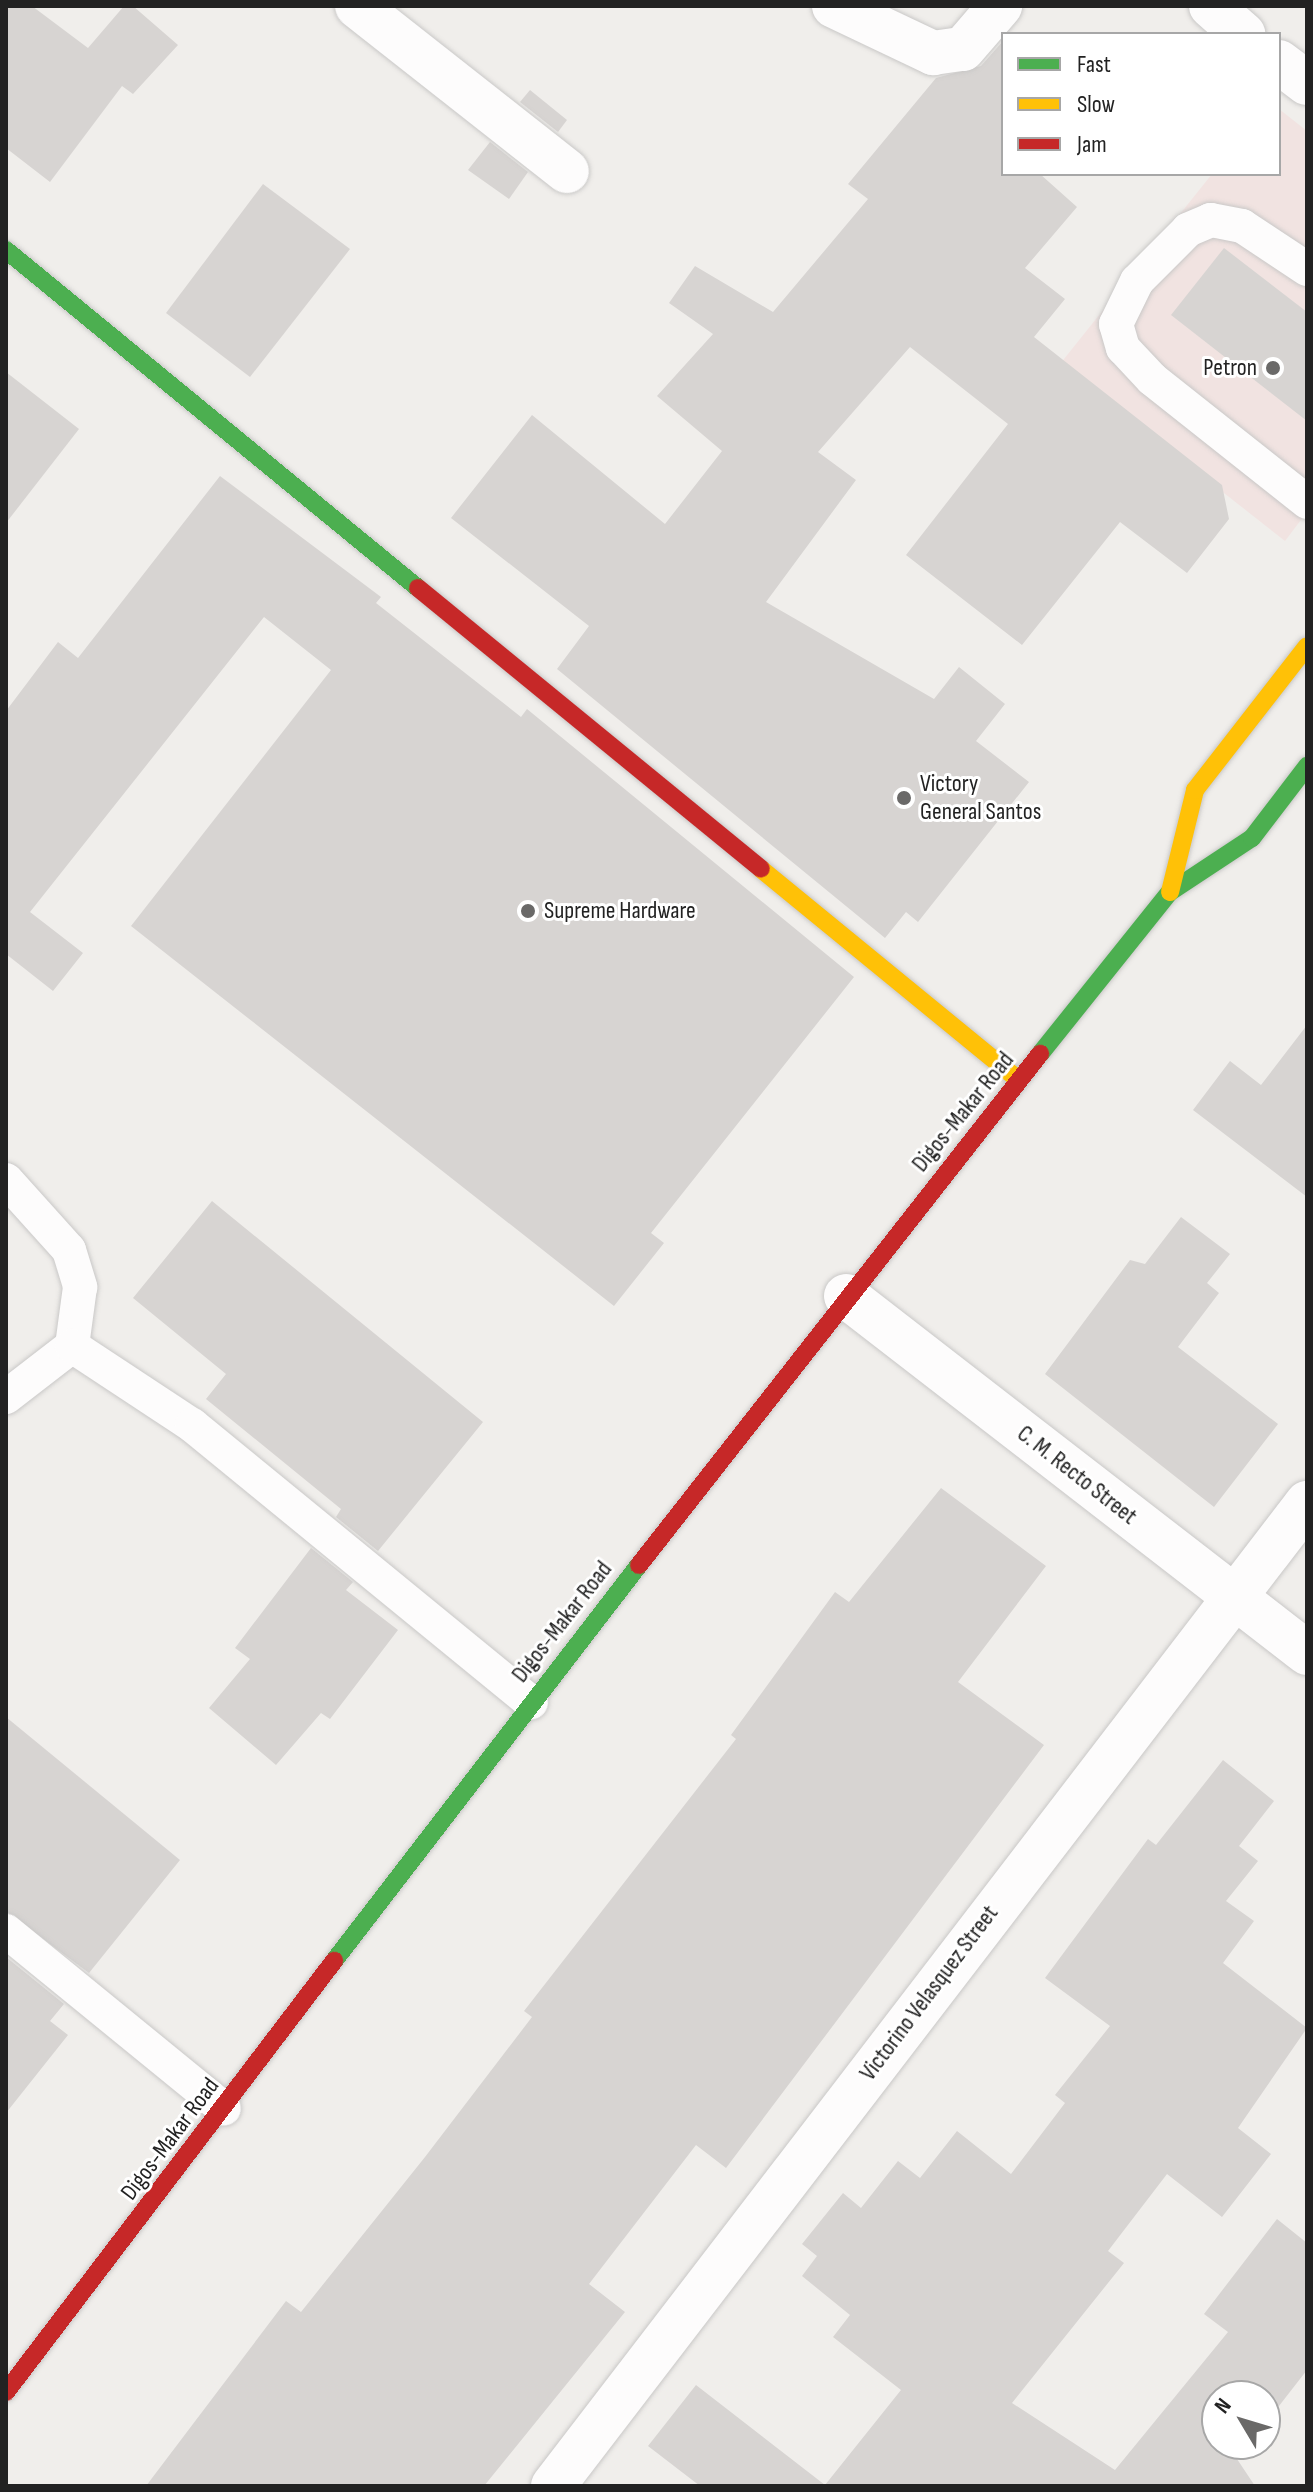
<!DOCTYPE html>
<html>
<head>
<meta charset="utf-8">
<style>
	body { margin:0 }
	#map { position:relative; width:1313px; height:2492px; overflow:hidden; background:#f0eeeb; font-family:"Sofia Sans Condensed",sans-serif }
	div>[style] { position:absolute }
	.commercial>* { inset:0; background:#f1e3e1 }
	.building>* { inset:0; background:#d7d4d2 }
	.roads { filter:drop-shadow(0 0 2px #c9c8c7) drop-shadow(0 0 2px #c9c8c7) }
	.lane>* { height:34px; margin:-17px; padding:0 17px; transform-origin:17px; border-radius:17px; background:#fdfcfc }
	.street>* { height:44px; margin:-22px; padding:0 22px; transform-origin:22px; border-radius:22px; background:#fdfcfc }
	.fast>* { height:18px; margin:-9px; padding:0 9px; transform-origin:9px; border-radius:9px; background:#4caf50 }
	.slow>* { height:18px; margin:-9px; padding:0 9px; transform-origin:9px; border-radius:9px; background:#ffc107 }
	.jam>* { height:18px; margin:-9px; padding:0 9px; transform-origin:9px; border-radius:9px; background:#c62828 }
	.dots>* { width:22px; height:22px; translate:-50% -50%; box-sizing:border-box; border:4px solid #fff; border-radius:50% }
	span { translate:-50% -50%; white-space:nowrap; text-align:center; line-height:1.15; -webkit-text-stroke:6px #fff; paint-order:stroke }
	.poi-label { font-size:24px; color:#222 }
	.right { translate:-100% -50%; text-align:right }
	.left { translate:0 -50%; text-align:left }
	.street-label { font-size:24px; color:#222 }
	.frame { position:absolute; inset:0; border:8px solid #222; pointer-events:none }
	.legend { position:absolute; left:1001px; top:32px; width:280px; height:144px; box-sizing:border-box; background:#fff; border:2px solid #a7a7a7; margin:0; padding:10px 14px; list-style:none; font-size:24px; color:#222 }
	.legend li { display:flex; align-items:center; gap:16px; height:40px }
	.legend b { width:40px; border:2px solid #a7a7a7 }
	.north { position:absolute; left:1201px; top:2380px; width:80px; height:80px; box-sizing:border-box; background:#fff; border:2px solid #a7a7a7; border-radius:50%; rotate:308deg; font-size:22px; font-weight:700; line-height:32px; text-align:center; color:#222 }
	.north::after { content:''; display:block; margin:auto; width:28px; height:36px; background:#6a6968; clip-path:polygon(50% 0,100% 100%,50% 72%,0 100%) }
</style>
</head>
<body>
<div id="map">
	<div class="commercial">
		<div style="clip-path:polygon(1279px 109px,1307px 131px,1307px 512px,1285px 541px,1060px 364px,1212px 174px,1279px 174px)"></div>
	</div>
	<div class="building">
		<div style="clip-path:polygon(6px 6px,32px 6px,88px 48px,124px 6px,133px 6px,178px 45px,133px 94px,122px 86px,50px 182px,6px 148px)"></div>
		<div style="clip-path:polygon(1003px 41px,1003px 174px,1040px 174px,1077px 207px,1025px 268px,1065px 299px,1034px 337px,1222px 485px,1229px 519px,1187px 573px,1120px 522px,1022px 645px,906px 555px,1008px 424px,910px 347px,818px 452px,856px 480px,766px 602px,934px 699px,959px 667px,1005px 704px,976px 741px,1029px 782px,918px 922px,906px 912px,885px 938px,557px 669px,589px 626px,451px 518px,532px 415px,665px 524px,722px 451px,657px 396px,713px 334px,669px 303px,695px 266px,773px 312px,868px 199px,848px 184px,936px 78px,981px 66px)"></div>
		<div style="clip-path:polygon(530px 90px,567px 120px,558px 132px,520px 102px)"></div>
		<div style="clip-path:polygon(490px 142px,528px 172px,509px 199px,468px 170px)"></div>
		<div style="clip-path:polygon(263px 184px,350px 249px,250px 377px,166px 313px)"></div>
		<div style="clip-path:polygon(1224px 248px,1307px 312px,1307px 421px,1171px 315px)"></div>
		<div style="clip-path:polygon(6px 372px,79px 429px,6px 523px)"></div>
		<div style="clip-path:polygon(220px 476px,381px 597px,376px 603px,521px 717px,527px 709px,854px 977px,651px 1233px,664px 1243px,614px 1306px,131px 926px,331px 670px,264px 617px,30px 912px,83px 953px,53px 991px,6px 954px,6px 711px,58px 642px,78px 658px)"></div>
		<div style="clip-path:polygon(1307px 1025px,1307px 1197px,1193px 1110px,1230px 1061px,1261px 1085px)"></div>
		<div style="clip-path:polygon(212px 1201px,483px 1422px,378px 1551px,336px 1517px,341px 1509px,206px 1399px,226px 1374px,133px 1298px)"></div>
		<div style="clip-path:polygon(1181px 1217px,1230px 1254px,1207px 1283px,1219px 1293px,1178px 1347px,1278px 1424px,1214px 1507px,1045px 1374px,1130px 1260px,1145px 1264px)"></div>
		<div style="clip-path:polygon(941px 1488px,1046px 1566px,958px 1682px,1044px 1745px,726px 2168px,696px 2145px,589px 2284px,625px 2312px,484px 2486px,146px 2486px,286px 2301px,301px 2312px,425px 2157px,532px 2017px,524px 2011px,736px 1739px,731px 1735px,835px 1592px,849px 1602px)"></div>
		<div style="clip-path:polygon(311px 1548px,353px 1582px,346px 1590px,398px 1630px,330px 1719px,321px 1713px,276px 1765px,209px 1708px,250px 1659px,235px 1648px)"></div>
		<div style="clip-path:polygon(6px 1717px,180px 1860px,89px 1973px,6px 1911px)"></div>
		<div style="clip-path:polygon(1223px 1760px,1274px 1801px,1239px 1846px,1258px 1861px,1226px 1901px,1254px 1921px,1223px 1963px,1307px 2028px,1238px 2128px,1271px 2154px,1222px 2217px,1167px 2174px,1108px 2251px,1124px 2263px,1012px 2403px,1115px 2470px,1228px 2332px,1204px 2314px,1277px 2219px,1307px 2243px,1307px 2370px,1265px 2424px,1265px 2396px,1217px 2396px,1217px 2444px,1249px 2444px,1237px 2459px,1255px 2486px,700px 2486px,648px 2446px,696px 2385px,825px 2485px,901px 2390px,833px 2337px,850px 2315px,802px 2276px,817px 2256px,802px 2244px,843px 2193px,861px 2208px,898px 2161px,920px 2178px,957px 2131px,1011px 2174px,1065px 2103px,1055px 2095px,1110px 2026px,1045px 1978px,1148px 1839px,1156px 1845px)"></div>
		<div style="clip-path:polygon(6px 1957px,64px 2004px,50px 2021px,68px 2035px,6px 2113px)"></div>
	</div>
	<div class="roads">
		<div class="lane">
			<div style="left:1307px;top:269px;width:78px;rotate:-146.5deg"></div>
			<div style="left:1242px;top:226px;width:32px;rotate:-169deg"></div>
			<div style="left:1211px;top:220px;width:25px;rotate:157deg"></div>
			<div style="left:1188px;top:230px;width:72px;rotate:135deg"></div>
			<div style="left:1137px;top:281px;width:48px;rotate:116deg"></div>
			<div style="left:1116px;top:324px;width:25px;rotate:74deg"></div>
			<div style="left:1123px;top:348px;width:42px;rotate:46.9deg"></div>
			<div style="left:1152px;top:379px;width:198px;rotate:38.4deg"></div>
			<div style="left:6px;top:1180px;width:94px;rotate:48deg"></div>
			<div style="left:69px;top:1250px;width:39px;rotate:73deg"></div>
			<div style="left:80px;top:1287px;width:60px;rotate:97.7deg"></div>
			<div style="left:6px;top:1397px;width:83px;rotate:-37.7deg"></div>
			<div style="left:72px;top:1346px;width:144px;rotate:33.4deg"></div>
			<div style="left:192px;top:1425px;width:438px;rotate:39.3deg"></div>
			<div style="left:6px;top:1931px;width:281px;rotate:39.2deg"></div>
		</div>
		<div class="street">
			<div style="left:357px;top:6px;width:267px;rotate:38.2deg"></div>
			<div style="left:834px;top:6px;width:110px;rotate:25.4deg"></div>
			<div style="left:933px;top:53px;width:30px;rotate:-8deg"></div>
			<div style="left:963px;top:49px;width:57px;rotate:-49.3deg"></div>
			<div style="left:1211px;top:6px;width:43px;rotate:41.2deg"></div>
			<div style="left:1279px;top:62px;width:35px;rotate:37deg"></div>
			<div style="left:846px;top:1296px;width:583px;rotate:37.75deg"></div>
			<div style="left:553px;top:2486px;width:1239px;rotate:-52.51deg"></div>
		</div>
		<div class="fast">
			<div style="left:6px;top:250px;width:533px;rotate:39.37deg"></div>
			<div style="left:1040px;top:1054px;width:208px;rotate:-51.3deg"></div>
			<div style="left:1170px;top:892px;width:98px;rotate:-33.4deg"></div>
			<div style="left:1252px;top:838px;width:91px;rotate:-52.6deg"></div>
			<div style="left:334px;top:1961px;width:500px;rotate:-52.4deg"></div>
		</div>
		<div class="slow">
			<div style="left:761px;top:869px;width:333px;rotate:39.3deg"></div>
			<div style="left:1170px;top:892px;width:105px;rotate:-76.2deg"></div>
			<div style="left:1195px;top:790px;width:182px;rotate:-52.1deg"></div>
		</div>
		<div class="jam">
			<div style="left:418px;top:588px;width:443px;rotate:39.3deg"></div>
			<div style="left:639px;top:1565px;width:650px;rotate:-51.88deg"></div>
			<div style="left:6px;top:2392px;width:542px;rotate:-52.73deg"></div>
		</div>
	</div>
	<div class="dots">
		<div style="left:1273px;top:368px;background:#6a6968"></div>
		<div style="left:904px;top:798px;background:#6a6968"></div>
		<div style="left:528px;top:911px;background:#6a6968"></div>
	</div>
	<div class="poi-label">
		<span class="right" style="left:1257px;top:368px">Petron</span>
		<span class="left" style="left:920px;top:798px">Victory<br>General Santos</span>
		<span class="left" style="left:544px;top:911px">Supreme Hardware</span>
	</div>
	<div class="street-label">
		<span style="left:963px;top:1112px;rotate:-51deg">Digos-Makar Road</span>
		<span style="left:1077px;top:1475px;rotate:38deg">C. M. Recto Street</span>
		<span style="left:562px;top:1622px;rotate:-52deg">Digos-Makar Road</span>
		<span style="left:929px;top:1993px;rotate:-53deg">Victorino Velasquez Street</span>
		<span style="left:170px;top:2139px;rotate:-53deg">Digos-Makar Road</span>
	</div>
	<div class="frame"></div>
	<ul class="legend">
	<li><b style="height:10px;background:#4caf50"></b>Fast</li>
	<li><b style="height:10px;background:#ffc107"></b>Slow</li>
	<li><b style="height:10px;background:#c62828"></b>Jam</li>
	</ul>
	<div class="north">N</div>
</div>
</body>
</html>
